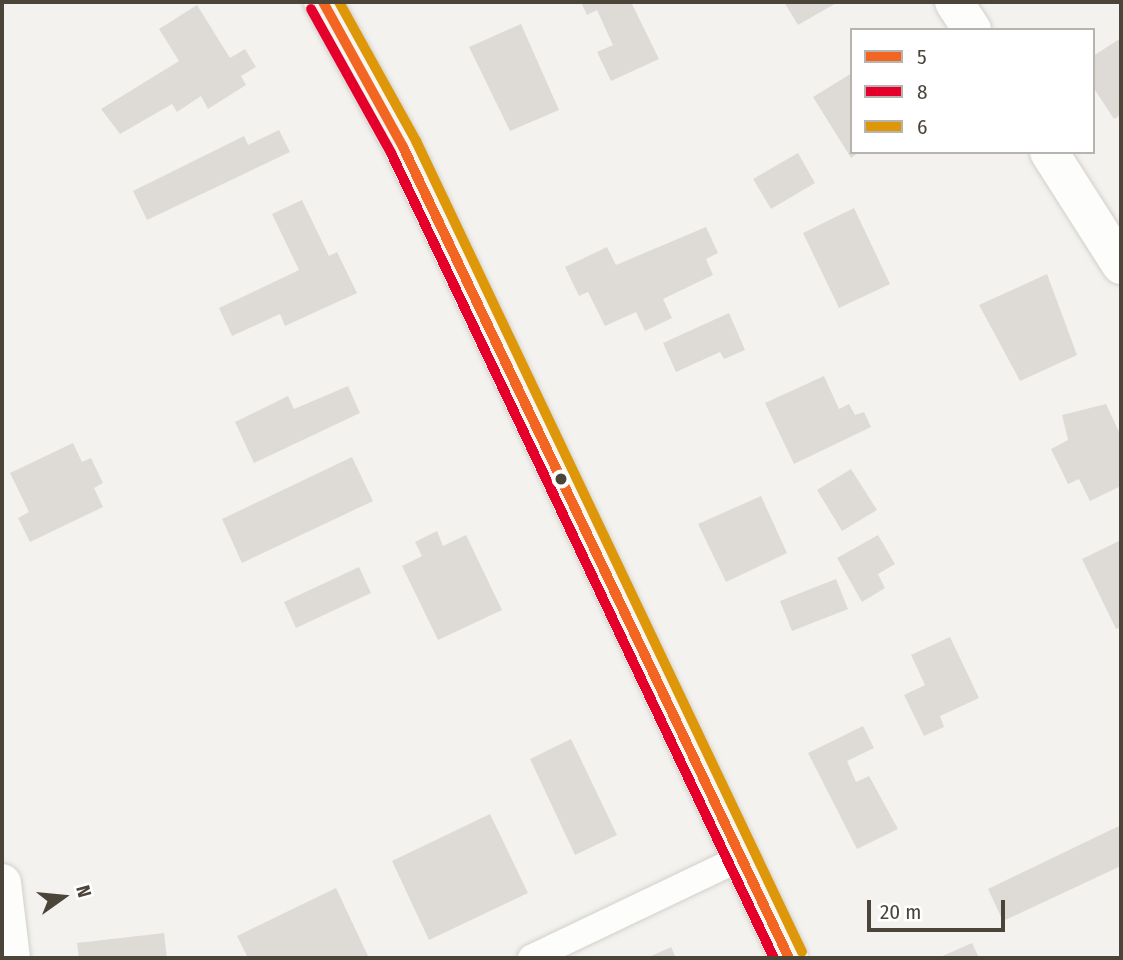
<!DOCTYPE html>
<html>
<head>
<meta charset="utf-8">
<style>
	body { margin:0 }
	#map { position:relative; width:1123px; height:960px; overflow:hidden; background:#f4f2ee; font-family:"Fira Sans Condensed",sans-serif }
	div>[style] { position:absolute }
	.building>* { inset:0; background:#dedbd6 }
	.roads { filter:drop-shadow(0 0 2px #d2d0cb) drop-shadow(0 0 2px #d2d0cb) }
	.lane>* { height:26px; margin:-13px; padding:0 13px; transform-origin:13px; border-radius:13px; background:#fdfdfc }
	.street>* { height:38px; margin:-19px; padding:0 19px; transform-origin:19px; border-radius:19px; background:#fdfdfc }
	.secondary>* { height:38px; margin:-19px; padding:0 19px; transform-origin:19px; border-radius:19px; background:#f7f6f1 }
	.bus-1>* { height:10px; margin:-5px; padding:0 5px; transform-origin:5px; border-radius:5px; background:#f26522 }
	.bus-2>* { height:10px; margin:-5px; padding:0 5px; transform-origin:5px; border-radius:5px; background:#e4002b }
	.bus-3>* { height:10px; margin:-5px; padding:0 5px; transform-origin:5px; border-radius:5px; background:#dd9709 }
	.dots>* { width:19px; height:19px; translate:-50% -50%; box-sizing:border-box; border:4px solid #fff; border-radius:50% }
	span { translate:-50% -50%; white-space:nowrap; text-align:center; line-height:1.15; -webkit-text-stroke:5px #fff; paint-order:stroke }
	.frame { position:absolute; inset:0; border:4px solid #4b4439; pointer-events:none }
	.legend { position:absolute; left:850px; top:28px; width:245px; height:126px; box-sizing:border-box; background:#fff; border:2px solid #b7b4b0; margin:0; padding:9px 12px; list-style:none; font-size:21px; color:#4b4439 }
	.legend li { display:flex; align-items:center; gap:14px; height:35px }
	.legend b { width:35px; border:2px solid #b7b4b0 }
	.north { position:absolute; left:28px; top:862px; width:70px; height:70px; -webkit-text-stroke:5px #fff; paint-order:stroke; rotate:75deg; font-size:19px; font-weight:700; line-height:28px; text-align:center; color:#4b4439 }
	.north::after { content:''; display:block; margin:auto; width:24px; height:32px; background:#4b4439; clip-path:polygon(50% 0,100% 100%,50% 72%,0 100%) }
	.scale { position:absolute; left:867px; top:900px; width:138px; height:32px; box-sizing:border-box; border:4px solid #4b4439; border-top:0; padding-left:9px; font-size:21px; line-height:24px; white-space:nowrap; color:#4b4439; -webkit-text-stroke:5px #fff; paint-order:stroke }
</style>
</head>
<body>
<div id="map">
	<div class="building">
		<div style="clip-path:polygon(581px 2px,631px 2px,659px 59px,611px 81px,597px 52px,613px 45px,597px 10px,587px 15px)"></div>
		<div style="clip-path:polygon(784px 2px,838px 2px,798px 25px)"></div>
		<div style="clip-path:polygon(197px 5px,230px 58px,245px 49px,256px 67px,241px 76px,246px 85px,208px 109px,201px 96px,177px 112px,172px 104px,120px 134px,101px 109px,179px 61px,159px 29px)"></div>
		<div style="clip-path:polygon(521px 24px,559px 110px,510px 131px,469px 47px)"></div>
		<div style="clip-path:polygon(1121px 38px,1121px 115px,1114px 119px,1093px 87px,1093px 56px)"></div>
		<div style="clip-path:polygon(852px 73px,852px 152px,859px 152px,851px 158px,813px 97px)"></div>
		<div style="clip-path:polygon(279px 130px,290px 152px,147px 220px,133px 191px,244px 136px,248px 145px)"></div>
		<div style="clip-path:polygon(798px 153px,815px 183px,771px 209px,753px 179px)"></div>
		<div style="clip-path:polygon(302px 200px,329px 256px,337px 252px,357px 293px,285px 326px,280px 314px,232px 336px,219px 308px,299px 270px,272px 214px)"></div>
		<div style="clip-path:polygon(854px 208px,890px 284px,839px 308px,803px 233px)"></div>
		<div style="clip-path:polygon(706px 227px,718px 253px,706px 259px,713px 275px,663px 299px,672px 318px,645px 331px,636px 312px,605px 326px,588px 292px,579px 296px,565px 267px,607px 247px,616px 265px)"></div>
		<div style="clip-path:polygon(1047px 274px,1077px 355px,1020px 381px,979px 305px)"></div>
		<div style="clip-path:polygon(729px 313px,745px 350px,724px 359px,720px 352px,676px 372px,663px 343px)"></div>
		<div style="clip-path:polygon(824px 376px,839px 409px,849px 404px,855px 415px,864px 412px,871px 427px,794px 464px,765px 403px)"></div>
		<div style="clip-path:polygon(348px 386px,360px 413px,254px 463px,235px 422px,288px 396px,294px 409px)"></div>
		<div style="clip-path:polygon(1106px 404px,1121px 436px,1121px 486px,1090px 501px,1079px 479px,1068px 484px,1051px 449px,1068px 440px,1062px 415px)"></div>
		<div style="clip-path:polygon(73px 443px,82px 462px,91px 458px,103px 483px,94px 488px,103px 507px,30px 542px,18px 518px,29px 512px,10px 473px)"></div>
		<div style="clip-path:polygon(352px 457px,373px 501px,242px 563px,222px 519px)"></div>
		<div style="clip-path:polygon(851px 469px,877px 510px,842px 531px,817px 490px)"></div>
		<div style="clip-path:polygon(761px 496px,787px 553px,726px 582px,698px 524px)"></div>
		<div style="clip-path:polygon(437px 531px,443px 546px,466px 535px,502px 610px,438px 640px,402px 566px,422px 556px,415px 542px)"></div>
		<div style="clip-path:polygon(878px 535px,895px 564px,878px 574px,885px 588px,862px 602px,837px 558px)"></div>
		<div style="clip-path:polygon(1121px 540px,1121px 627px,1116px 629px,1082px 559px)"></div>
		<div style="clip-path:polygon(359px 567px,371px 593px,296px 628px,284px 602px)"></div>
		<div style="clip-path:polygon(836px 579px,848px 609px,792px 631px,780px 601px)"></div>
		<div style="clip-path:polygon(950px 637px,979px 698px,940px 716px,944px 727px,924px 736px,904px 695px,925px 685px,911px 655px)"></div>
		<div style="clip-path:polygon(863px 726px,874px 748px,847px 761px,856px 782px,869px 776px,898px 829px,857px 849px,808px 753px)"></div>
		<div style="clip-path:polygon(571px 739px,617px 835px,575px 855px,530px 759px)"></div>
		<div style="clip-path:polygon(490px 814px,528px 893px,429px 940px,392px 861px)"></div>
		<div style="clip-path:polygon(1121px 825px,1121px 866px,1003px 921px,988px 889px)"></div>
		<div style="clip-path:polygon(336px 888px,369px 958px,248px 958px,237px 936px)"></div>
		<div style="clip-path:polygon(164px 933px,167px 958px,79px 958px,77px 943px)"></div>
		<div style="clip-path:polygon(972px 943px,979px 958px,938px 958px)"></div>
		<div style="clip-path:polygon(671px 947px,676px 958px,647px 958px)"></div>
	</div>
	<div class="roads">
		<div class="lane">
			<div style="left:531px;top:958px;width:233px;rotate:-25.5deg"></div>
		</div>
		<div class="street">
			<div style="left:954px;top:2px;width:33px;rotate:57deg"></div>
			<div style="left:1049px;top:152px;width:134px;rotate:57.5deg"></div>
			<div style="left:2px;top:883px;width:76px;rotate:83.2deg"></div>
		</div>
		<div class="secondary">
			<div style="left:323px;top:2px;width:166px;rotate:61.1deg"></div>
			<div style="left:403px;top:147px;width:898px;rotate:64.55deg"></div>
		</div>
	</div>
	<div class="bus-1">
		<div style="left:323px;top:2px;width:166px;rotate:61.1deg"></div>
		<div style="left:403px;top:147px;width:898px;rotate:64.55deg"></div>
	</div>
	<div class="bus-2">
		<div style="left:311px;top:9px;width:165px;rotate:60.9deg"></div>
		<div style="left:391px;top:153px;width:891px;rotate:64.56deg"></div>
	</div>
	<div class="bus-3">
		<div style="left:339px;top:2px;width:159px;rotate:61deg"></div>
		<div style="left:416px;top:141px;width:898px;rotate:64.55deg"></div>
	</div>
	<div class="dots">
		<div style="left:561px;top:479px;background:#4b4439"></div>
	</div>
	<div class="frame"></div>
	<ul class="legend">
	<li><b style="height:9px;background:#f26522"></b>5</li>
	<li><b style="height:9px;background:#e4002b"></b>8</li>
	<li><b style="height:9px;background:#dd9709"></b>6</li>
	</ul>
	<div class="north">N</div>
	<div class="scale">20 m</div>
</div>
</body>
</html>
